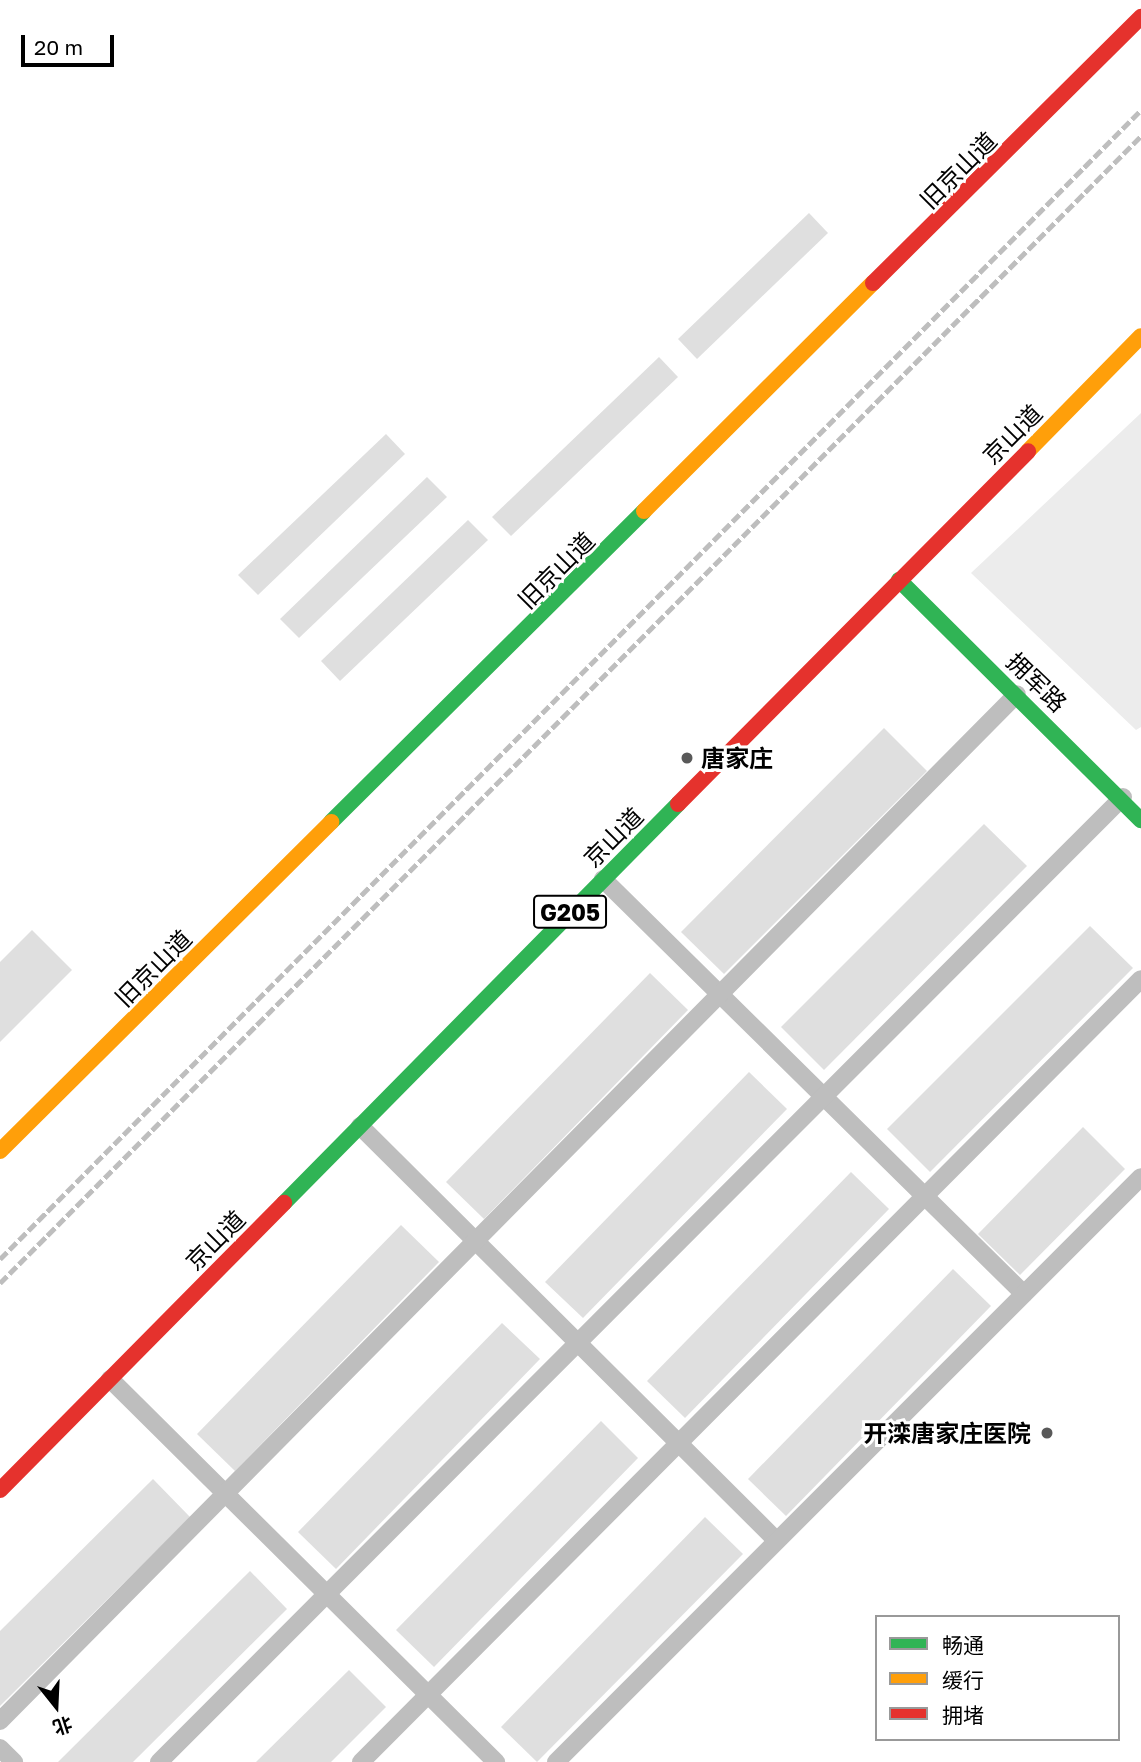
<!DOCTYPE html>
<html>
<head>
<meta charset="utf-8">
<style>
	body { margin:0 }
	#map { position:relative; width:1141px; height:1762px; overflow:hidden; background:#fff; font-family:"Golos Text","Noto Sans SC",sans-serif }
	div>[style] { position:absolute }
	.green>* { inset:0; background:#ececec }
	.building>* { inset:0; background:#dfdfdf }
	.lane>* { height:18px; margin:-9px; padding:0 9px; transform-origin:9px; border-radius:9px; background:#bebebe }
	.fast>* { height:16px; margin:-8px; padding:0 8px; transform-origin:8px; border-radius:8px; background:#30b455 }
	.slow>* { height:16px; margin:-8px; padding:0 8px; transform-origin:8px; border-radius:8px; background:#ff9f0a }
	.jam>* { height:16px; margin:-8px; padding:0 8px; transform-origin:8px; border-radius:8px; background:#e5322d }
	.rail>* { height:5px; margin-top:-2.5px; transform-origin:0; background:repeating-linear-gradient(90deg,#bebebe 0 10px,transparent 0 13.5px) }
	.dots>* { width:19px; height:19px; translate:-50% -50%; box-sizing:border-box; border:4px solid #fff; border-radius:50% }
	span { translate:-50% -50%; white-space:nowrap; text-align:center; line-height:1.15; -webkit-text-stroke:6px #fff; paint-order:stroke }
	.shield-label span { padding:2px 5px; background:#fff; border:2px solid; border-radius:5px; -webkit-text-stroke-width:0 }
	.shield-label { font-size:23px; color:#000; font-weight:700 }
	.street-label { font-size:24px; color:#000 }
	.poi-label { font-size:24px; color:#000; font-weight:700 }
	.left { translate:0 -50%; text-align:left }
	.right { translate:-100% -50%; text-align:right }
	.legend { position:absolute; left:875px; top:1615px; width:245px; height:126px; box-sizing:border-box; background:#fff; border:2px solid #999; margin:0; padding:9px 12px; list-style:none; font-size:21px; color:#000 }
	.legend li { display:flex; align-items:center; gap:14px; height:35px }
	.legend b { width:35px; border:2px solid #999 }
	.north { position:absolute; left:21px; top:1671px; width:70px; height:70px; -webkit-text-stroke:5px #fff; paint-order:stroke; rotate:162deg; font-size:19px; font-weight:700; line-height:28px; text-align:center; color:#000 }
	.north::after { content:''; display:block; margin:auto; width:24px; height:32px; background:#000; clip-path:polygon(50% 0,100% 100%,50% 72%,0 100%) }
	.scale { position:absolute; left:21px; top:35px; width:93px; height:32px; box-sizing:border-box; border:4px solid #000; border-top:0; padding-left:9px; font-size:21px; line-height:24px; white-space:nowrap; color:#000; -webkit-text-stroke:5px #fff; paint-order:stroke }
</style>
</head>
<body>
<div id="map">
	<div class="green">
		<div style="clip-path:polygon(1141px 413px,1141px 727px,1136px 730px,971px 573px)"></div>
	</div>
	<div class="building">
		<div style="clip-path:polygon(809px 213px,828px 233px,697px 359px,678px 339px)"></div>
		<div style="clip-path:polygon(659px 357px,678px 377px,511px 536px,492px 517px)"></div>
		<div style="clip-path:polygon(386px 434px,405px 454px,258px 595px,238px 575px)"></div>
		<div style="clip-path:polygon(427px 477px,447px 497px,299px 638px,280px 619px)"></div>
		<div style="clip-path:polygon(468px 520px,488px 540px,340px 681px,321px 661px)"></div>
		<div style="clip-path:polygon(884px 728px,927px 771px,724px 974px,681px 932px)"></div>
		<div style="clip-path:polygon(984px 824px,1027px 866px,824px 1070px,781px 1027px)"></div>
		<div style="clip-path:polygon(1090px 926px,1133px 968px,930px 1172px,887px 1129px)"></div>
		<div style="clip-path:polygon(32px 930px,72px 970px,0 1042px,0 962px)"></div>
		<div style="clip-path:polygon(650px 973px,688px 1010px,484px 1219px,446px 1182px)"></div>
		<div style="clip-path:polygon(749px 1072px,787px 1109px,583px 1318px,545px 1282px)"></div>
		<div style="clip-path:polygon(1083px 1127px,1125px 1169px,1020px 1275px,978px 1234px)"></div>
		<div style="clip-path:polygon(851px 1172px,889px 1209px,685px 1418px,647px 1381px)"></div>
		<div style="clip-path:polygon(401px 1225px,439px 1262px,235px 1471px,197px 1434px)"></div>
		<div style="clip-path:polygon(953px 1269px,991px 1306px,786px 1516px,748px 1479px)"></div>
		<div style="clip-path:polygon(502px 1323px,540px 1359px,336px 1569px,298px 1532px)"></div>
		<div style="clip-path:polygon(601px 1421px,638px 1458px,434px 1667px,396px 1630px)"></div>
		<div style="clip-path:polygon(153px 1479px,190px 1517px,0 1706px,0 1631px)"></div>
		<div style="clip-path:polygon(705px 1517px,743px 1554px,537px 1762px,501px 1727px)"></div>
		<div style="clip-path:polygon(250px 1571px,287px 1609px,133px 1762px,58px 1762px)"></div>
		<div style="clip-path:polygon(349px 1670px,386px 1707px,331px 1762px,256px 1762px)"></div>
	</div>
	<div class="lane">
		<div style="left:603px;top:879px;width:591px;rotate:44.59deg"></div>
		<div style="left:360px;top:1126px;width:588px;rotate:44.86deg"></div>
		<div style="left:110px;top:1379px;width:544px;rotate:44.78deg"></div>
		<div style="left:0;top:1721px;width:1445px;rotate:-45.28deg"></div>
		<div style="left:0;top:1748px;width:20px;rotate:45deg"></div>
		<div style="left:159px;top:1762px;width:1364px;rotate:-45.03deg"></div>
		<div style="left:361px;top:1762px;width:1105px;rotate:-45.11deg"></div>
		<div style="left:556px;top:1762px;width:827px;rotate:-45deg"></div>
	</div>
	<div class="fast">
		<div style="left:899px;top:580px;width:341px;rotate:44.8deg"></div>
		<div style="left:331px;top:822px;width:441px;rotate:-44.8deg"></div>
		<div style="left:284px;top:1203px;width:561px;rotate:-45.36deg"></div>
	</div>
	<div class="slow">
		<div style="left:1028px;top:451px;width:161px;rotate:-45.5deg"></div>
		<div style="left:644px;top:511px;width:323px;rotate:-44.9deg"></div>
		<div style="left:0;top:1151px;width:467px;rotate:-44.8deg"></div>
	</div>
	<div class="jam">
		<div style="left:873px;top:283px;width:378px;rotate:-44.8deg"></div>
		<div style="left:678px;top:804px;width:497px;rotate:-45.2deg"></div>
		<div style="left:0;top:1490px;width:404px;rotate:-45.3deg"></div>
	</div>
	<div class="rail">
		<div style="left:0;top:1259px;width:1619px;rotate:-45.2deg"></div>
		<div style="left:0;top:1283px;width:1618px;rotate:-45.15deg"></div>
	</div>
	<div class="dots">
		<div style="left:687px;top:758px;background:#595959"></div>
		<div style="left:1047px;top:1433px;background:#595959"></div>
	</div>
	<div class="shield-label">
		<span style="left:570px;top:912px">G205</span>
	</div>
	<div class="street-label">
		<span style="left:958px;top:170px;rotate:-45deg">旧京山道</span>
		<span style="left:1012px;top:434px;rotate:-45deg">京山道</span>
		<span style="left:556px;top:570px;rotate:-45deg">旧京山道</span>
		<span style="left:1037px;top:682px;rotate:44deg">拥军路</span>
		<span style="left:613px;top:837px;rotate:-45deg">京山道</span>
		<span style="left:153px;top:968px;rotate:-45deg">旧京山道</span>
		<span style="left:215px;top:1240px;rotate:-45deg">京山道</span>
	</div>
	<div class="poi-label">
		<span class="left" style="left:701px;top:758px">唐家庄</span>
		<span class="right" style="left:1031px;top:1433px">开滦唐家庄医院</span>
	</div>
	<ul class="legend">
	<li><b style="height:9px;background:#30b455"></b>畅通</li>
	<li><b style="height:9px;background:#ff9f0a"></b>缓行</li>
	<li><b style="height:9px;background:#e5322d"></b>拥堵</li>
	</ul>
	<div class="north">北</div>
	<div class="scale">20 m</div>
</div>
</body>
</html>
